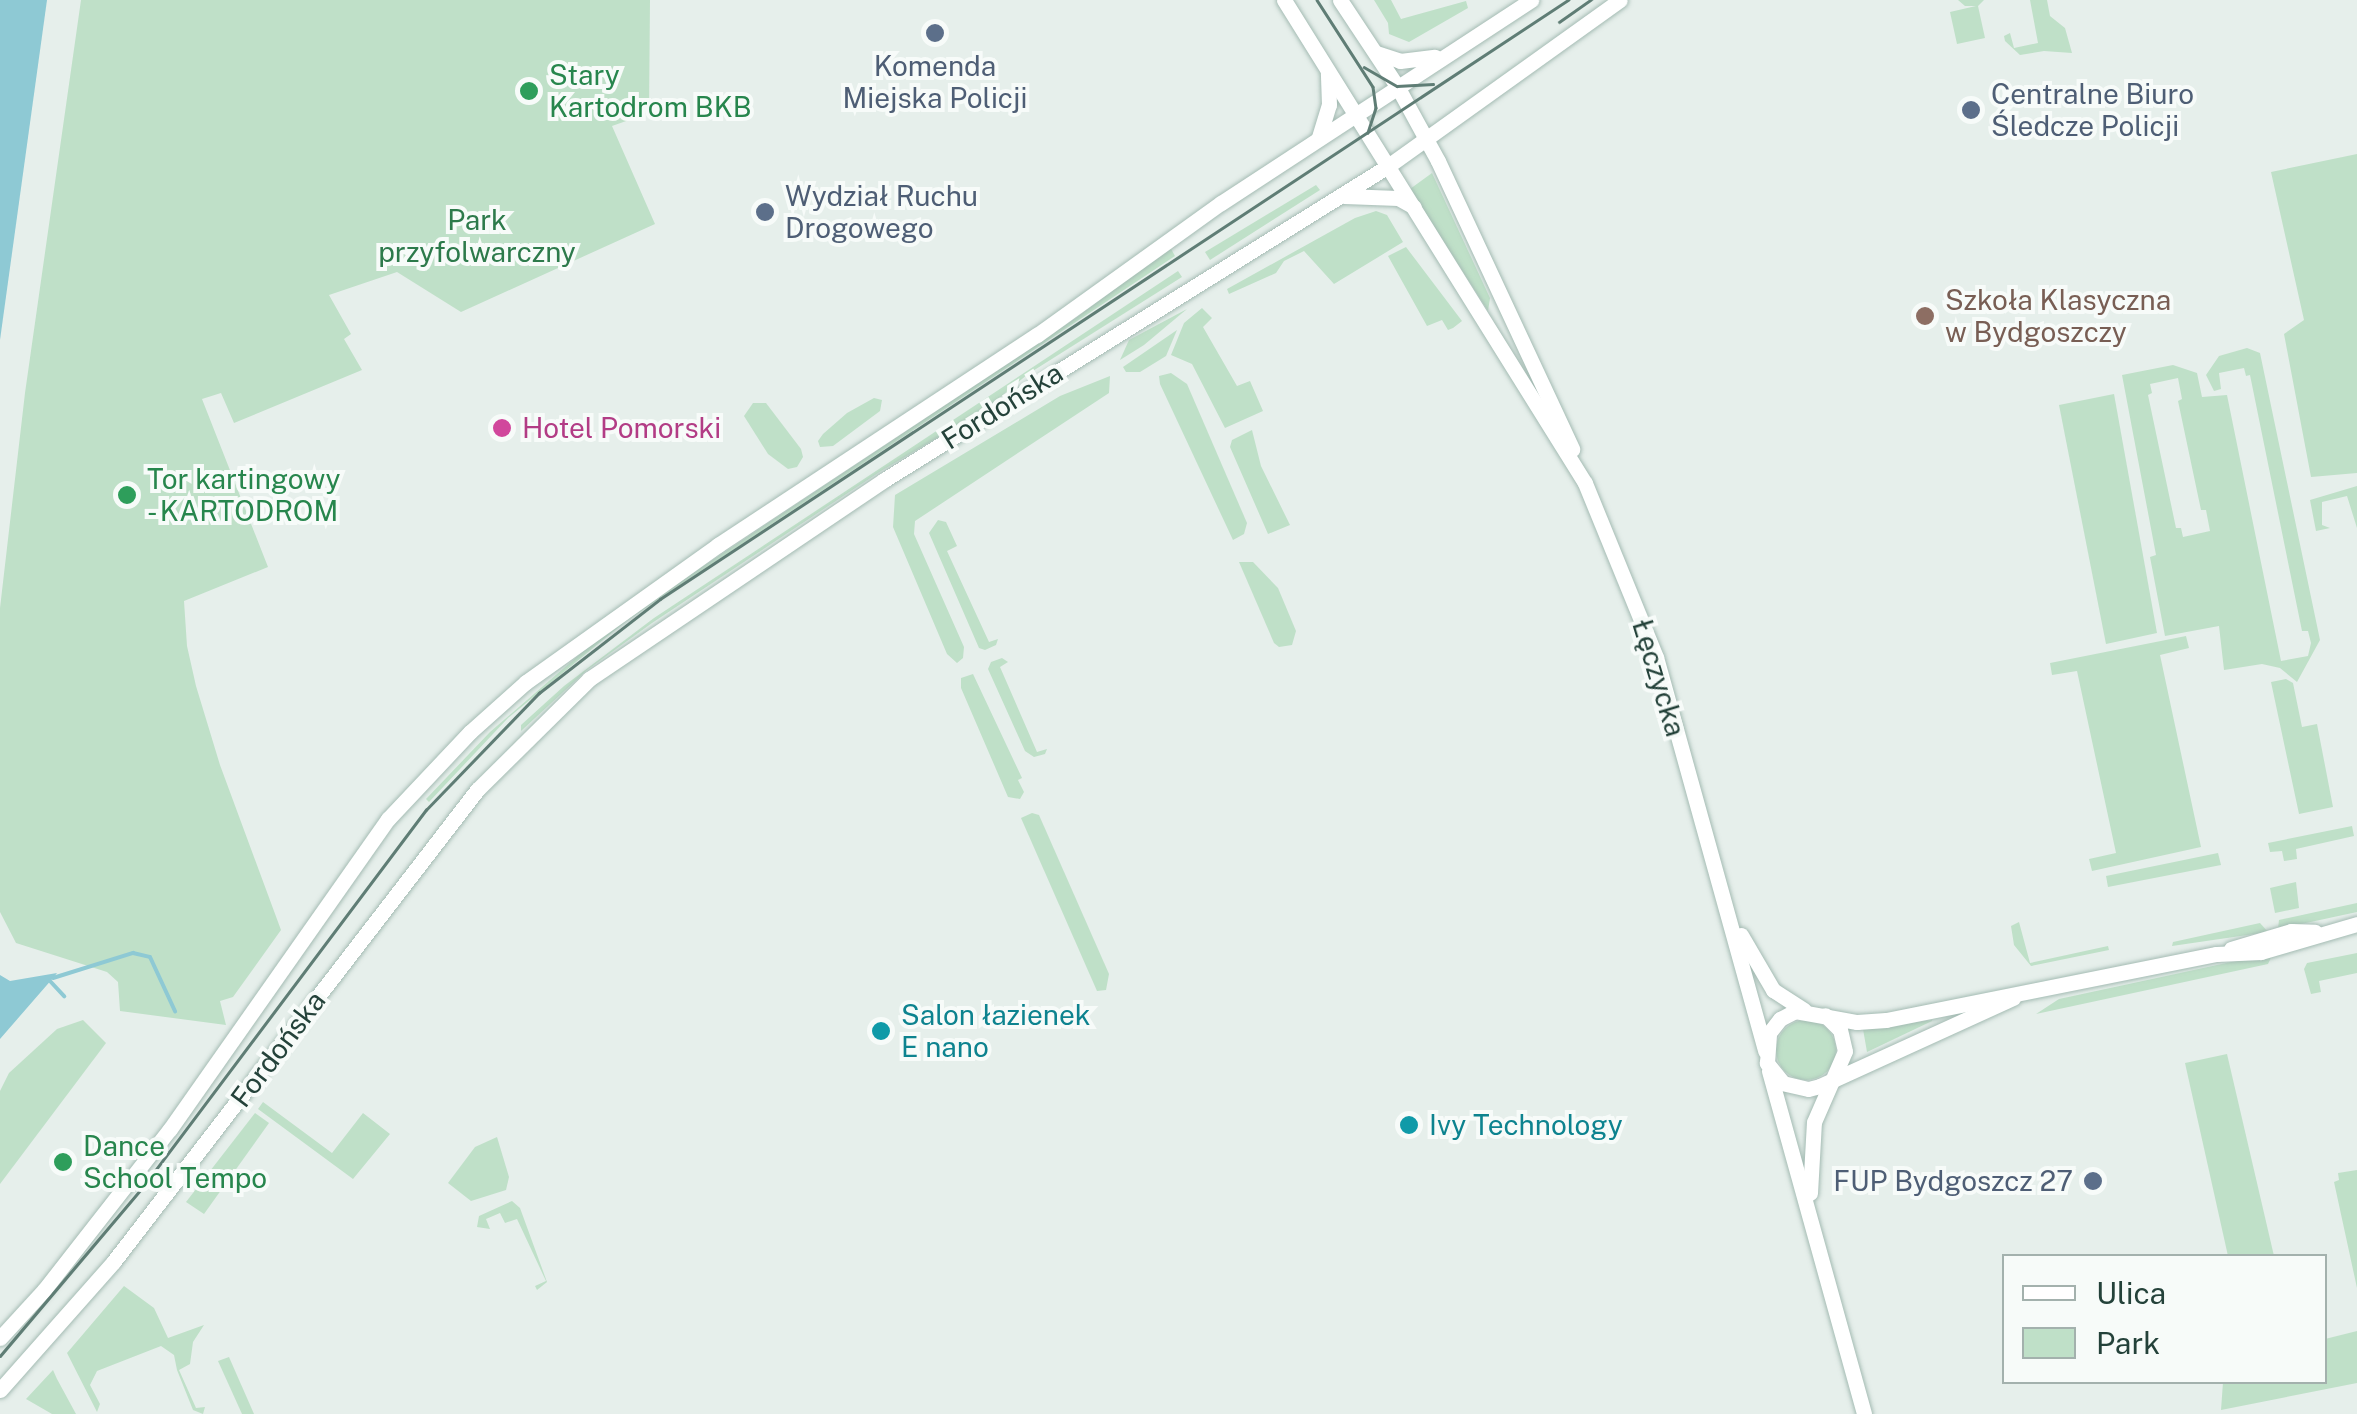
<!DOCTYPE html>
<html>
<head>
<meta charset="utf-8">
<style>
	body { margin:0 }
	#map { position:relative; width:2357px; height:1414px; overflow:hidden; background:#e6efeb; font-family:"Public Sans",sans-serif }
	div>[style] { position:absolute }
	.green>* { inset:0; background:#bfe0c8 }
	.round { border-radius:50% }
	.water>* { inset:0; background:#8ec9d4 }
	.stream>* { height:4px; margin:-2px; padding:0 2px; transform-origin:2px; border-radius:2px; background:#8ec9d4 }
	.roads { filter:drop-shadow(0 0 2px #a4bbb3) drop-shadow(0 0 2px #a4bbb3) }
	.secondary>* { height:15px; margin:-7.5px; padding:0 7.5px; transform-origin:7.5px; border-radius:7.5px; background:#fff }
	.tram>* { height:2.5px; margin:-1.25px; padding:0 1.25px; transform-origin:1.25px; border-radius:1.25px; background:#5f7d75 }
	.dots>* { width:28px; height:28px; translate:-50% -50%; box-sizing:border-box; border:5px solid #f7fbf9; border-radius:50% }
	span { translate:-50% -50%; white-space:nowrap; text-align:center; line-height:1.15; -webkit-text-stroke:8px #f7fbf9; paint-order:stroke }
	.service-label { font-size:28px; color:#4e5e75 }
	.left { translate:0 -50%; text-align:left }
	.right { translate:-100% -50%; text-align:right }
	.leisure-label { font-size:28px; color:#27864d }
	.park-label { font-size:28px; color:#2d7a4b }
	.education-label { font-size:28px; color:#785e54 }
	.street-label { font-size:28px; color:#24423a }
	.hotel-label { font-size:28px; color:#b23c85 }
	.culture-label { font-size:28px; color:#0d838f }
	.legend { position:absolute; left:2002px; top:1254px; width:325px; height:130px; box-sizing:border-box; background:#f7fbf9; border:2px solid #a3b1ad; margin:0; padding:12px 18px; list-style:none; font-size:30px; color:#24423a }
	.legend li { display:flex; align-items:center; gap:20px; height:50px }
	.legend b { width:50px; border:2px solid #a3b1ad }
</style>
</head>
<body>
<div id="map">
	<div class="green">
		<div style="clip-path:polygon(81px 0,650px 0,649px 113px,612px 126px,655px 224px,461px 312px,397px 272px,329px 295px,351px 334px,344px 339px,362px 370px,234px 423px,221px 393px,202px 399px,268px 567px,184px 601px,187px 646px,196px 686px,220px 765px,281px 930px,233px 997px,220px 1001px,226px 1025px,120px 1011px,118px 982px,107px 972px,16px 943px,0 912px,0 608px,25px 393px)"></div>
		<div style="clip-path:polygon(1374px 0,1391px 0,1401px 19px,1466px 1px,1468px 8px,1409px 42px,1389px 34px,1388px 23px)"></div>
		<div style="clip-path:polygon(1958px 0,1984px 0,1978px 6px,1985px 38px,1957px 44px,1950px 12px,1976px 6px,1965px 6px)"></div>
		<div style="clip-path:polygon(2030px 0,2047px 0,2050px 16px,2065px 28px,2072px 53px,2044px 51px,2020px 55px,2005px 41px,2004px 36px,2010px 33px,2014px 48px,2038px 43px)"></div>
		<div style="clip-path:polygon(2357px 154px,2357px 473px,2311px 477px,2284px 334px,2304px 320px,2271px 172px)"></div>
		<div style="clip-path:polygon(1432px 173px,1490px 298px,1488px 311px,1410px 189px)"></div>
		<div style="clip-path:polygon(1316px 185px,1320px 190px,1210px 260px,1205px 252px)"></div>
		<div style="clip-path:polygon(1376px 211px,1387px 215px,1403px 242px,1334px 284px,1304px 251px,1284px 261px,1276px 273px,1229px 294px,1227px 289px,1355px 218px)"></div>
		<div style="clip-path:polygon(1170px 247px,1175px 256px,626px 621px,508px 718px,429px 802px,426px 799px,490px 732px,609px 629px,1076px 318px)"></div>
		<div style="clip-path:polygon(1406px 247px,1462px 321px,1453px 328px,1448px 330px,1442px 320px,1427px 326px,1388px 256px)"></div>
		<div style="clip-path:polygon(1178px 271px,1182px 277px,1028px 374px,986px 409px,881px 471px,652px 623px,587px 670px,521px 731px,521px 725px,564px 686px,654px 618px)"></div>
		<div style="clip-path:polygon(1202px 308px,1212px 318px,1203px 327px,1237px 386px,1250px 381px,1263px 411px,1225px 428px,1192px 364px,1171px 355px,1184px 323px)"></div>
		<div style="clip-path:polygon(1187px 309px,1144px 345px,1120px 360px,1129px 340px)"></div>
		<div style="clip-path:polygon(1177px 330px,1166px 356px,1140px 372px,1126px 372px,1123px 367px)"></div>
		<div style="clip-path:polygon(evenodd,2247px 348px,2260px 353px,2320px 640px,2297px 682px,2280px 668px,2262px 664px,2224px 670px,2219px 626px,2165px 636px,2150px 557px,2156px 555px,2122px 375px,2173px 365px,2197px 373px,2202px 397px,2227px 395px,2281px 661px,2308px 656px,2311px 643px,2308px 631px,2302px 631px,2250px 375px,2246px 376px,2244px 368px,2219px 373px,2221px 389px,2214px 391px,2206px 375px,2219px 356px,2247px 348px,2178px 378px,2182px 399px,2178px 401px,2201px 510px,2206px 510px,2210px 531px,2183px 537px,2181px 528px,2176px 528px,2148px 395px,2152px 393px,2150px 384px,2178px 378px)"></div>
		<div style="clip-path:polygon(1171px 373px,1187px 384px,1247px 523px,1244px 534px,1233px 540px,1160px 384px,1159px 376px)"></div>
		<div style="clip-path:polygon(1110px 376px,1109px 393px,915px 521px,914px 534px,964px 647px,963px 658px,957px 663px,947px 654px,893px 527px,895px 495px,1060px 396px)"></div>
		<div style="clip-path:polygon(2114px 394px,2157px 633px,2106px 644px,2059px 405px)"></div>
		<div style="clip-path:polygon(874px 398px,882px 400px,880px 411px,833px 446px,820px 447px,818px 441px,823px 434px,847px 413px)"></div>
		<div style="clip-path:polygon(753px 403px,766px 403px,801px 449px,803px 457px,797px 467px,788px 469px,768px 454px,744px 416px)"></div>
		<div style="clip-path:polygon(1252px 430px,1261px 466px,1290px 525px,1268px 534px,1230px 447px,1232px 440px)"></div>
		<div style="clip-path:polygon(2357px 486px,2357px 528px,2347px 496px,2322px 502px,2322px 525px,2330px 528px,2316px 531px,2310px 500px)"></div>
		<div style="clip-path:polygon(938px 520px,946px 522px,957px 546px,947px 551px,989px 642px,998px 639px,996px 645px,985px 650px,979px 648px,929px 533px)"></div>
		<div style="clip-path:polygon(1239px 562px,1253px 562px,1278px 588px,1296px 631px,1292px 645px,1279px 647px,1274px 643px)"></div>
		<div style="clip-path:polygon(2186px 636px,2189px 648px,2160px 655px,2201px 847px,2092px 871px,2089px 859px,2116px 853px,2077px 671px,2052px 675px,2050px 663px)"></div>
		<div style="clip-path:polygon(1002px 658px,1008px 662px,1000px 667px,1037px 752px,1047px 749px,1045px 754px,1034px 757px,1025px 751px,988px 669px,991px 662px)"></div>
		<div style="clip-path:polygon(973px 674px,1022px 778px,1018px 780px,1024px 792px,1020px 799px,1008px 797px,961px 688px,961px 678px)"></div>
		<div style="clip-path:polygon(2286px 679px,2293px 683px,2302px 727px,2317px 724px,2333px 807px,2299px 814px,2271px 682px)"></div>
		<div style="clip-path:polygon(1032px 813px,1039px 815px,1109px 974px,1106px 990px,1097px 991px,1021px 818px)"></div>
		<div style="clip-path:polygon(2352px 826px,2354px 836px,2296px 849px,2297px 859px,2284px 861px,2282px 851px,2270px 852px,2268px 843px)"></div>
		<div style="clip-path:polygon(2218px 853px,2221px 865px,2108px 887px,2106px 876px)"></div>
		<div style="clip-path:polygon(2296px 882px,2299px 908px,2275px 913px,2270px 888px)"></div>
		<div style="clip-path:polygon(2357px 903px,2357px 912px,2278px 929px,2279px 920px)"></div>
		<div style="clip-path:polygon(2019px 922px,2030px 963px,2108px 946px,2109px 950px,2031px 966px,2014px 945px,2011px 926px)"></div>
		<div style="clip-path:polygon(2260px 923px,2268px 932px,2172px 946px,2173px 942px)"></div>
		<div style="clip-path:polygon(2273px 953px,2268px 964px,2036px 1014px,2059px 999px)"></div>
		<div style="clip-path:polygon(2357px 953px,2357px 973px,2319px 981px,2321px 992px,2311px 994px,2304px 969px,2307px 963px)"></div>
		<div class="round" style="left:1776px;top:1020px;width:60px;height:60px"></div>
		<div style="clip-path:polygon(83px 1020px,106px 1043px,0 1184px,0 1091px,9px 1073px,57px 1029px)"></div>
		<div style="clip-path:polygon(1932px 1020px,1932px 1021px,1867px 1052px,1863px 1029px)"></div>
		<div style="clip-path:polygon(2227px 1054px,2274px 1256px,2228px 1256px,2185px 1063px)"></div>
		<div style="clip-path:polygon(263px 1102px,332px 1153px,363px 1113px,390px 1134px,353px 1179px,258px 1109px)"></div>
		<div style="clip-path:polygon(255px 1113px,269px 1123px,204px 1214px,186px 1202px)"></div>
		<div style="clip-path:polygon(497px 1137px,509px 1177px,506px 1190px,471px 1201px,448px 1183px,475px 1147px)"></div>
		<div style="clip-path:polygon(2357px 1170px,2357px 1288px,2334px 1182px,2339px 1180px,2338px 1173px)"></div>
		<div style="clip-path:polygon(512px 1201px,520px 1208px,547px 1282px,537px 1290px,535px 1286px,546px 1281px,517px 1219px,505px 1223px,500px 1213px,486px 1219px,490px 1229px,477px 1227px,479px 1216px)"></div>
		<div style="clip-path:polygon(124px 1286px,154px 1308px,168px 1338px,204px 1325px,193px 1342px,190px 1364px,179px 1370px,196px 1408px,205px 1407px,203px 1414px,193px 1410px,177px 1370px,174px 1355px,161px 1346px,97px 1371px,90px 1385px,100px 1404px,97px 1412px,67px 1353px)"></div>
		<div style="clip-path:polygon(2357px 1331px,2357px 1383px,2221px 1410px,2223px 1382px,2324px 1382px,2325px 1339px)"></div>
		<div style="clip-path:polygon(229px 1357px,254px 1414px,242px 1414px,218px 1361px)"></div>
		<div style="clip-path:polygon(53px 1370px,57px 1379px,76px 1414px,52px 1414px,26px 1399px)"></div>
	</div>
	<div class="water">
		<div style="clip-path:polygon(0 0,47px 0,0 340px)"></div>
		<div style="clip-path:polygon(57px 973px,53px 978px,0 1039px,0 975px,10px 981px)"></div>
	</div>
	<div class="stream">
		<div style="left:53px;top:978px;width:84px;rotate:-17.4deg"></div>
		<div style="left:133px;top:953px;width:17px;rotate:13deg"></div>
		<div style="left:150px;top:957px;width:60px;rotate:65.2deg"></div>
		<div style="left:50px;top:981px;width:21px;rotate:47deg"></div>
	</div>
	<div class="roads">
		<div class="secondary">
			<div style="left:1284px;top:0;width:569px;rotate:58.07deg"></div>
			<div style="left:1585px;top:483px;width:188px;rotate:67.8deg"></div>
			<div style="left:1656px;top:657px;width:409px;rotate:74.5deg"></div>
			<div style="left:1340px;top:0;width:103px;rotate:56.5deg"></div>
			<div style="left:1397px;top:86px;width:85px;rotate:61.3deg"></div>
			<div style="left:1438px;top:161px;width:318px;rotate:65deg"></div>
			<div style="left:1376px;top:53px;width:25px;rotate:18deg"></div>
			<div style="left:1400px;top:61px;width:35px;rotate:-7deg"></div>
			<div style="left:1319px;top:137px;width:34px;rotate:-73deg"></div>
			<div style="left:1329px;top:105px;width:33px;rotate:-92deg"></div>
			<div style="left:1344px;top:196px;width:54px;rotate:2.1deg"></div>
			<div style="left:1398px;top:198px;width:18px;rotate:29deg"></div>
			<div style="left:1741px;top:935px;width:64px;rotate:59.8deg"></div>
			<div style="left:1773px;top:990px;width:37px;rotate:33deg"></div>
			<div style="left:2231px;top:949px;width:63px;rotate:-16.7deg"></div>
			<div style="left:2291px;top:931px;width:24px;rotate:2deg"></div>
			<div style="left:2013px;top:998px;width:212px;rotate:155.5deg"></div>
			<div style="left:1820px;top:1086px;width:12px;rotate:166deg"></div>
			<div style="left:1808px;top:1089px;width:26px;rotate:-167deg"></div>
			<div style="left:1783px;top:1083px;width:26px;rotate:-129deg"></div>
			<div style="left:1767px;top:1063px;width:30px;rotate:-86deg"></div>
			<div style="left:1769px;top:1033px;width:18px;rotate:-52deg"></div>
			<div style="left:1780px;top:1019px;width:17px;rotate:-28deg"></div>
			<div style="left:1795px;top:1011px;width:63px;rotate:10.1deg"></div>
			<div style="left:1857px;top:1022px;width:29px;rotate:-4deg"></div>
			<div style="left:1886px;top:1020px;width:337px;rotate:-11.3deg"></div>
			<div style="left:2216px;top:954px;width:45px;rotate:-2.5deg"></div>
			<div style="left:2261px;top:952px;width:100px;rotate:-16.3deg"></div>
			<div style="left:1769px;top:1071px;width:356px;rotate:74.5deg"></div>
			<div style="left:1810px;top:1193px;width:71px;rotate:-86.8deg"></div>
			<div style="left:1814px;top:1122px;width:77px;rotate:-66.4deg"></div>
			<div style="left:1845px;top:1051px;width:22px;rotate:-103deg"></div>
			<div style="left:1840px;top:1030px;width:21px;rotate:-135deg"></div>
			<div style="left:0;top:1338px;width:65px;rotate:-47.5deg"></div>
			<div style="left:44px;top:1290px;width:204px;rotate:-52deg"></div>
			<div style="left:170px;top:1129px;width:379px;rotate:-54.9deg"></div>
			<div style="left:388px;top:819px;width:120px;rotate:-46.7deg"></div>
			<div style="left:470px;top:732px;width:75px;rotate:-41.8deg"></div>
			<div style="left:526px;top:682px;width:236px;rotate:-35.5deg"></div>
			<div style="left:718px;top:545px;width:382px;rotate:-33.4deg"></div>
			<div style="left:1037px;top:335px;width:226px;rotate:-35.7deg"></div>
			<div style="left:1221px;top:203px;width:371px;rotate:-33.2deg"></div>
			<div style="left:0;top:1390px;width:172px;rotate:-48.5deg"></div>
			<div style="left:114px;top:1261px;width:595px;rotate:-52.38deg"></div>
			<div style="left:477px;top:790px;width:158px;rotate:-44.7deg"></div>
			<div style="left:589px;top:679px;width:356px;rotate:-34deg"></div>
			<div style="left:884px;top:480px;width:594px;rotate:-31.92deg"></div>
			<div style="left:1388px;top:166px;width:285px;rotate:-35.6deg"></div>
		</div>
	</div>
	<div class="tram">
		<div style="left:1317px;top:0;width:103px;rotate:57.2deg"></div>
		<div style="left:1373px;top:87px;width:21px;rotate:82deg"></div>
		<div style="left:1376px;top:108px;width:26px;rotate:108deg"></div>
		<div style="left:1559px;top:22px;width:39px;rotate:-35deg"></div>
		<div style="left:1364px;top:67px;width:38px;rotate:30deg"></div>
		<div style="left:1397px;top:86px;width:36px;rotate:-3deg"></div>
		<div style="left:0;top:1356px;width:220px;rotate:-49.8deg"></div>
		<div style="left:142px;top:1188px;width:473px;rotate:-53.1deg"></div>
		<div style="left:426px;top:810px;width:163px;rotate:-46deg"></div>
		<div style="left:539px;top:693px;width:153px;rotate:-37.8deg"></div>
		<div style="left:660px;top:599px;width:1088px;rotate:-33.41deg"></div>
	</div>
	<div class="dots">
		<div style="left:935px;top:33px;background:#5c6f8a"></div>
		<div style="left:529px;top:91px;background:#2e9e5b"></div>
		<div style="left:1971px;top:110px;background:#5c6f8a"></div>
		<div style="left:765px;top:212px;background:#5c6f8a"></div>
		<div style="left:1925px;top:316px;background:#8d6e63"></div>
		<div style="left:502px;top:428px;background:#d1479c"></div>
		<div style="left:127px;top:495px;background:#2e9e5b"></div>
		<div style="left:881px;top:1031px;background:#0f9aa8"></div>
		<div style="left:1409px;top:1125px;background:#0f9aa8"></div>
		<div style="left:63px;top:1162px;background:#2e9e5b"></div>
		<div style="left:2093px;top:1181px;background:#5c6f8a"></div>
	</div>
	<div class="service-label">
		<span style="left:935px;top:82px">Komenda<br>Miejska Policji</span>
		<span class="left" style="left:1991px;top:110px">Centralne Biuro<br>Śledcze Policji</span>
		<span class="left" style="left:785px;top:212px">Wydział Ruchu<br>Drogowego</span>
		<span class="right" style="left:2073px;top:1181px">FUP Bydgoszcz 27</span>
	</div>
	<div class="leisure-label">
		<span class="left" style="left:549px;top:91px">Stary<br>Kartodrom BKB</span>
		<span class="left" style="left:147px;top:495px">Tor kartingowy<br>- KARTODROM</span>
		<span class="left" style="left:83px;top:1162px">Dance<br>School Tempo</span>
	</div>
	<div class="park-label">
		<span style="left:477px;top:236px">Park<br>przyfolwarczny</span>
	</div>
	<div class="education-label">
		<span class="left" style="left:1945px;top:316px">Szkoła Klasyczna<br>w Bydgoszczy</span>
	</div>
	<div class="street-label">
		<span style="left:1002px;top:406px;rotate:-32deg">Fordońska</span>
		<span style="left:1659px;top:678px;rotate:73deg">Łęczycka</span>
		<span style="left:278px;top:1049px;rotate:-53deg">Fordońska</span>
	</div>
	<div class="hotel-label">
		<span class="left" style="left:522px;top:428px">Hotel Pomorski</span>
	</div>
	<div class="culture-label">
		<span class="left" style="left:901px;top:1031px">Salon łazienek<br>E nano</span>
		<span class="left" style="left:1429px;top:1125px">Ivy Technology</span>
	</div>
	<ul class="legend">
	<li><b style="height:12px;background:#fff"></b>Ulica</li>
	<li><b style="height:28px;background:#bfe0c8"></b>Park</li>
	</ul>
</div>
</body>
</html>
